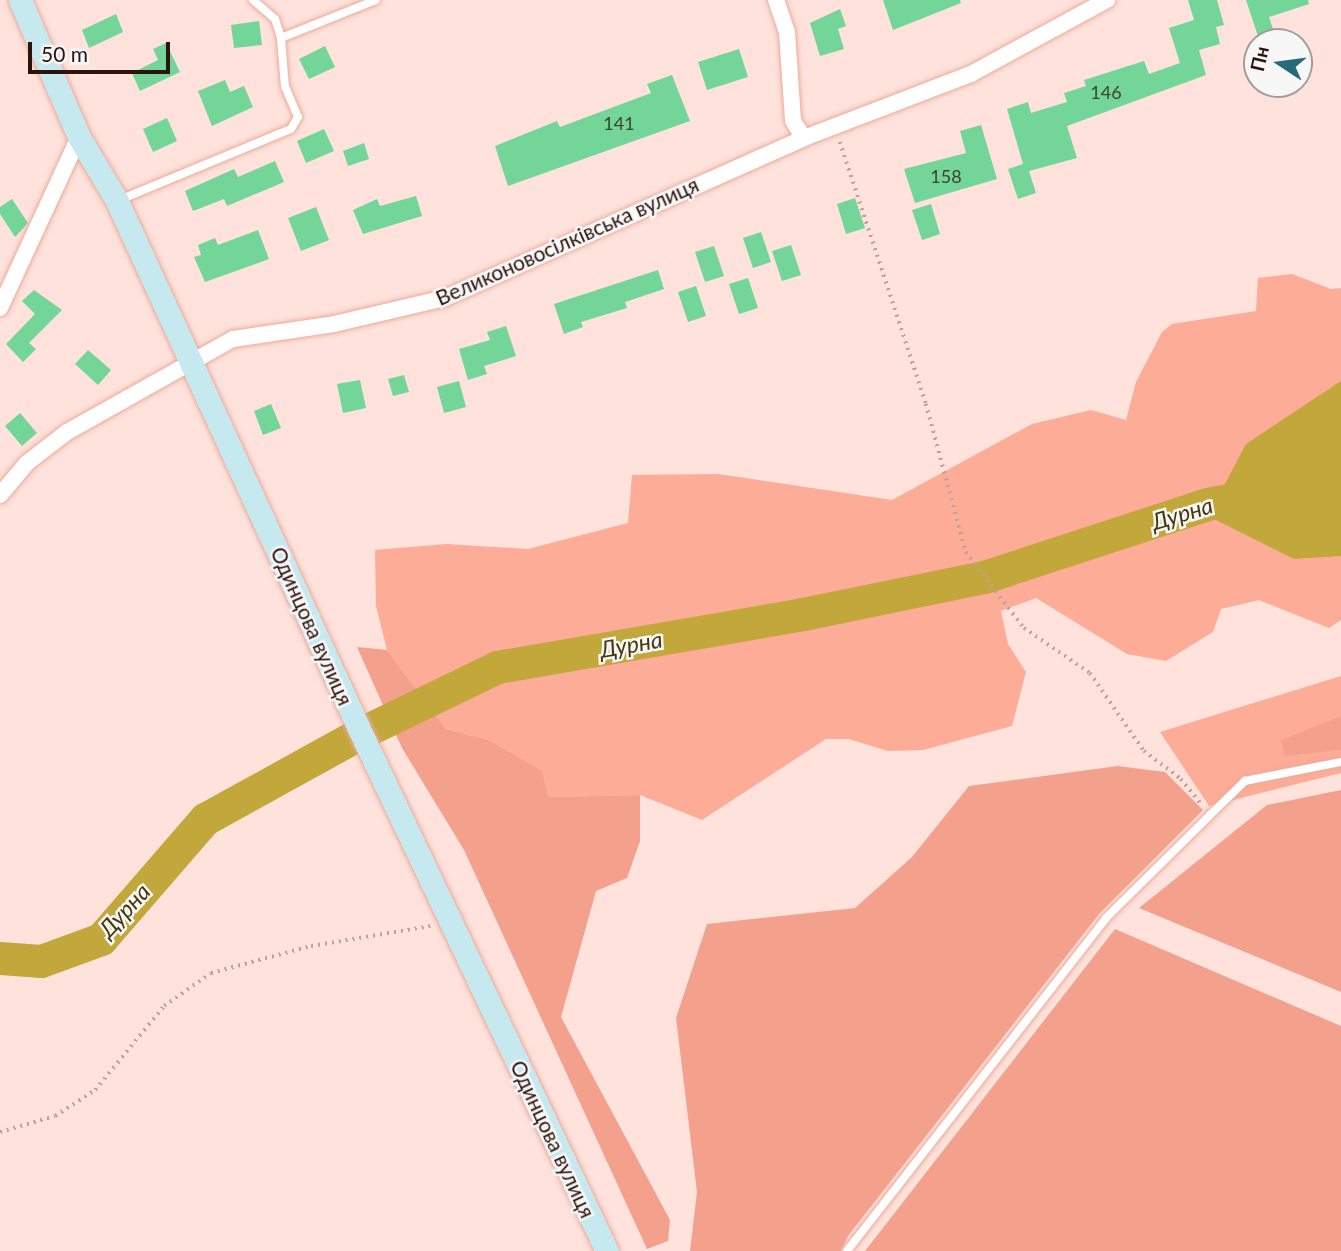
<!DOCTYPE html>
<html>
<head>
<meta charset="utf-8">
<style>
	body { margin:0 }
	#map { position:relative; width:1341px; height:1251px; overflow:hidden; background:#fee2db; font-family:Lato,sans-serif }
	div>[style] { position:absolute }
	.green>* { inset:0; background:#fdac97 }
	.forest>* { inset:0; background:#f3a18d }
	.water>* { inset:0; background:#c2a73a }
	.river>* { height:33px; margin:-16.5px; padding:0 16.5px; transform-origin:16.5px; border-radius:16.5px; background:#c2a73a }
	.building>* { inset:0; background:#73d598 }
	.path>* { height:3.5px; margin-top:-1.75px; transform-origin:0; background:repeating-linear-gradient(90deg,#bda29b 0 2px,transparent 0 7px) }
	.roads { filter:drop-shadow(0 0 2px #ebab9b) drop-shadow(0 0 2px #ebab9b) }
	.lane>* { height:8px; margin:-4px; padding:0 4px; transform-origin:4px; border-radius:4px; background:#fff }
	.street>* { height:16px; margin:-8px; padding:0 8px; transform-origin:8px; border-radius:8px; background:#fff }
	.secondary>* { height:23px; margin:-11.5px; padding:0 11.5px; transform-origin:11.5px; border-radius:11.5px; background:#c6e8ef }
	span { translate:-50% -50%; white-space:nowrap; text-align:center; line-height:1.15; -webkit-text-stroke:5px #f7f7f7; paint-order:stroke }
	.number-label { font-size:18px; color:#3d4430 }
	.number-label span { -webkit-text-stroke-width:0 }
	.street-label { font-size:21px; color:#2b140e }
	.water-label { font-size:23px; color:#45390c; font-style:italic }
	.north { position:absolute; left:1243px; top:28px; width:70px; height:70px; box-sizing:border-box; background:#f7f7f7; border:2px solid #a59c9a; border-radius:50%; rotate:283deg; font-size:19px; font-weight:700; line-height:28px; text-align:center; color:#2b140e }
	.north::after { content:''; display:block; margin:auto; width:24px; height:32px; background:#256b7a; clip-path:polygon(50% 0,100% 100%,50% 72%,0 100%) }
	.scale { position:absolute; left:28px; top:42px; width:142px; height:32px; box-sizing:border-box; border:4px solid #2b140e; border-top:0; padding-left:9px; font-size:21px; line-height:24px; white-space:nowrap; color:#2b140e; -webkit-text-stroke:5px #f7f7f7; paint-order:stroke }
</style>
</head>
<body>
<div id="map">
	<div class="green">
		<div style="clip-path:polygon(1292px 274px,1331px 289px,1341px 288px,1341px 620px,1329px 628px,1259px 600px,1221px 609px,1213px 632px,1166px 661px,1127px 654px,1036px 598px,1001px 611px,1008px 644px,1026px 672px,1012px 726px,923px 750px,888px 751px,849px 739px,826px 739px,702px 820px,640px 795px,547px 797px,486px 739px,446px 729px,387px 650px,376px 606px,375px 550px,446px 544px,528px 549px,628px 523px,632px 475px,718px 474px,892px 500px,1032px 424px,1091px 410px,1126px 420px,1136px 382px,1162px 332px,1172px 324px,1256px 311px,1258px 278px)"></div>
		<div style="clip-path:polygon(1341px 676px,1341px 773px,1209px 806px,1160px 732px)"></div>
	</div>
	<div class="forest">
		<div style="clip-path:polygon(357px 647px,387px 650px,446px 729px,486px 739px,542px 771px,548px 797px,640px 795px,640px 841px,627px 878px,596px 891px,561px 1017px,670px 1220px,668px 1241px,647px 1249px,464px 850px,402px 748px)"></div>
		<div style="clip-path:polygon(1341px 716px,1341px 750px,1285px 756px,1281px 740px)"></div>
		<div style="clip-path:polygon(1118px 766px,1165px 772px,1203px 810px,1099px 914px,848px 1236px,841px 1251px,690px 1251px,697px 1192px,676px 1018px,707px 924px,855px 908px,912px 857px,969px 786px)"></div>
		<div style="clip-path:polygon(1341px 790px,1341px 992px,1139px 908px,1267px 805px)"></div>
		<div style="clip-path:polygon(1115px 929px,1341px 1026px,1341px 1251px,865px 1251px)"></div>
	</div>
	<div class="water">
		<div style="clip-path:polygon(1341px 381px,1341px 556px,1294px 559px,1208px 516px,1246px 444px)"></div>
	</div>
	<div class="river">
		<div style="left:0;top:958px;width:41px;rotate:4.2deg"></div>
		<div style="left:41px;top:961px;width:64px;rotate:-20.1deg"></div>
		<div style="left:101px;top:939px;width:159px;rotate:-49.1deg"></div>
		<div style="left:205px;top:819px;width:178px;rotate:-28.9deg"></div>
		<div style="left:361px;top:733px;width:151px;rotate:-25.9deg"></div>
		<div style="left:497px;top:667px;width:311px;rotate:-9.8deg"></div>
		<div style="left:803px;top:614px;width:185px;rotate:-11.6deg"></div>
		<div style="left:984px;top:577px;width:235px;rotate:-18.1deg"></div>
		<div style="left:1207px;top:504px;width:136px;rotate:-10.6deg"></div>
	</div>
	<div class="building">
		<div style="clip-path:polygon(883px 0,960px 0,961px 3px,893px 30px)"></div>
		<div style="clip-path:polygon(1188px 0,1217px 0,1224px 25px,1216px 27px,1220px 44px,1199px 50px,1206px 75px,1067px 126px,1077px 158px,1029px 171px,1036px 193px,1018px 199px,1008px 169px,1023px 164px,1007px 109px,1028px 102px,1031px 113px,1067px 102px,1064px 93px,1086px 86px,1084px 80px,1144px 61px,1149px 74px,1180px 63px,1169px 28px,1194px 20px)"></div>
		<div style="clip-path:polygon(1246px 0,1308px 0,1309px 4px,1269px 17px,1276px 38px,1260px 42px)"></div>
		<div style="clip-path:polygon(840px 9px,846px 26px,838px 29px,844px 49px,820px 56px,810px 23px)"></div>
		<div style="clip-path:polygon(116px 14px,123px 32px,89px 48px,82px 30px)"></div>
		<div style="clip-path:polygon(259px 21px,262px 45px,234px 48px,231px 25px)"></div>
		<div style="clip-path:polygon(166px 43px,180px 72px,140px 91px,132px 73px,158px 60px,153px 49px)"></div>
		<div style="clip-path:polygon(325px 46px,335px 67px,309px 79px,299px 59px)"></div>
		<div style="clip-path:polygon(739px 49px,748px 77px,707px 90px,698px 62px)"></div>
		<div style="clip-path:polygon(672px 75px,690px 121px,508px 186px,495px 146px,557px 121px,560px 127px,651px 93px,647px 84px)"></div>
		<div style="clip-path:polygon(225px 80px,230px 92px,244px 86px,253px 107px,212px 126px,198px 91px)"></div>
		<div style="clip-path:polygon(167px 118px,177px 141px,153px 152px,143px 129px)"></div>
		<div style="clip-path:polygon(981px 125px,997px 179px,915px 203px,904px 169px,966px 153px,960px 131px)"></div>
		<div style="clip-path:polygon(324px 129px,334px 151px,306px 163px,297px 141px)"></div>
		<div style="clip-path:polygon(364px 143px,369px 159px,348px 166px,343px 151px)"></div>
		<div style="clip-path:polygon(275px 161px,284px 182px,227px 206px,224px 199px,193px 211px,185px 191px,234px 169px,238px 177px)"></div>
		<div style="clip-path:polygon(416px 196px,422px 216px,363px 234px,353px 210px,377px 199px,380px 206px)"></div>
		<div style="clip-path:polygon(855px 198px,865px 228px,846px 234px,837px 204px)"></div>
		<div style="clip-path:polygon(12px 199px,28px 223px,15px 237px,0 214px,0 207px)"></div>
		<div style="clip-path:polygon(931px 204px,940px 234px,922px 240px,912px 210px)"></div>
		<div style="clip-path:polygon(316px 207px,329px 240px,301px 251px,288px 218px)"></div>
		<div style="clip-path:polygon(258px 230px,269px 259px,205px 282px,194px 257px,201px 255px,198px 245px,215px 238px,218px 245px)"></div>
		<div style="clip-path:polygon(761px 232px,771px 262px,753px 268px,743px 238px)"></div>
		<div style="clip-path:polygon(791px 245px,801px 275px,782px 281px,772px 251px)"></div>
		<div style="clip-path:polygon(714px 246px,724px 276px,705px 282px,695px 252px)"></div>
		<div style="clip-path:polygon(658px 270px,664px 289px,625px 302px,627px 308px,581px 322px,583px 327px,564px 334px,554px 304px)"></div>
		<div style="clip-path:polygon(748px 278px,758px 308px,739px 314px,729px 284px)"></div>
		<div style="clip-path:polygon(696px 286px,706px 316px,688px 322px,678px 292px)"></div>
		<div style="clip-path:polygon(34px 290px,62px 310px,29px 343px,36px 349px,23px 362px,6px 344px,35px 314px,22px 301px)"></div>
		<div style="clip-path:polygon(506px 326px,516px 356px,484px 366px,487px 374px,468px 380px,459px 349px,490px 340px,487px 332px)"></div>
		<div style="clip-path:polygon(88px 350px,111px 370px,98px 385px,75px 364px)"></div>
		<div style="clip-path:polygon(404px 375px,409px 392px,393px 396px,388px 379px)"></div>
		<div style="clip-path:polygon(360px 380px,366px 408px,343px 413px,337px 384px)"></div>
		<div style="clip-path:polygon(459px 381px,466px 407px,444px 413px,437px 387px)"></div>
		<div style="clip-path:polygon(271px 404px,281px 428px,263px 435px,254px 411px)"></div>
		<div style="clip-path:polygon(20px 413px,37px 433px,22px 446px,5px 426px)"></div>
	</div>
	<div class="path">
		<div style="left:840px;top:142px;width:276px;rotate:71.8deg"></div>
		<div style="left:926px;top:404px;width:153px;rotate:74.9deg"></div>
		<div style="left:966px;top:552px;width:96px;rotate:52.7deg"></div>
		<div style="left:1024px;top:628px;width:80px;rotate:34.3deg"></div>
		<div style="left:1090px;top:673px;width:95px;rotate:55.3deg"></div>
		<div style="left:1144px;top:751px;width:46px;rotate:37.1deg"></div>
		<div style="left:1181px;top:779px;width:33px;rotate:51deg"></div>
		<div style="left:0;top:1132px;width:57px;rotate:-16.2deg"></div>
		<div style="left:55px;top:1116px;width:48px;rotate:-33deg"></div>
		<div style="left:95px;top:1090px;width:109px;rotate:-50.6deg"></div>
		<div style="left:164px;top:1006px;width:57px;rotate:-35.1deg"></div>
		<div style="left:211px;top:973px;width:104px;rotate:-15.1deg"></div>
		<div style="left:311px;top:946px;width:122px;rotate:-9.5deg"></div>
	</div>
	<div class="roads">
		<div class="lane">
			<div style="left:253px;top:0;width:29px;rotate:41deg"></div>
			<div style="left:275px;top:19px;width:20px;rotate:72deg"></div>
			<div style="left:117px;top:201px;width:188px;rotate:-22.5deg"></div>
			<div style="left:291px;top:129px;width:14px;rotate:-60deg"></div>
			<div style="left:298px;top:117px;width:33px;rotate:-113deg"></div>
			<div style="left:285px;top:87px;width:49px;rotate:-94.7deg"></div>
			<div style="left:281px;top:38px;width:102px;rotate:-21.8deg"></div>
			<div style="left:847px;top:1251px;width:422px;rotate:-52.1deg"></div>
			<div style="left:1106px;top:918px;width:146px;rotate:-44.7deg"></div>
			<div style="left:1210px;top:815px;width:49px;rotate:-44.2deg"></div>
			<div style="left:1245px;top:781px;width:98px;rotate:-11.2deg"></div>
		</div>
		<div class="street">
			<div style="left:776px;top:0;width:34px;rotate:71deg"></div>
			<div style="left:787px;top:32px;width:89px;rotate:86.1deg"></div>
			<div style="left:793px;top:121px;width:20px;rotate:57deg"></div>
			<div style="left:0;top:308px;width:188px;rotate:-65.2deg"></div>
			<div style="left:0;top:495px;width:42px;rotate:-49.8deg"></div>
			<div style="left:27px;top:463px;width:51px;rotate:-37.8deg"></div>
			<div style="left:67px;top:432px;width:190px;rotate:-29.3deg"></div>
			<div style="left:233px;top:339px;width:102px;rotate:-8.4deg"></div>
			<div style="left:334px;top:324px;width:114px;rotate:-13.2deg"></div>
			<div style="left:445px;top:298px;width:393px;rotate:-24deg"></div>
			<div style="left:804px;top:138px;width:179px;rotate:-21deg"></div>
			<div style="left:971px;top:74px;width:155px;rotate:-28.6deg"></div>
		</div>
		<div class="secondary">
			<div style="left:20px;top:0;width:149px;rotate:66.7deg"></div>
			<div style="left:79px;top:137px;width:74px;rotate:59.3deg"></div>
			<div style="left:117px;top:201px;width:585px;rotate:65.36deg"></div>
			<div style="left:361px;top:733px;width:573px;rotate:64.6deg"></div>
		</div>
	</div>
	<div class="number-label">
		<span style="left:1106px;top:92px">146</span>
		<span style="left:619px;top:123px">141</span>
		<span style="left:946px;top:176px">158</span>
	</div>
	<div class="street-label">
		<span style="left:567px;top:241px;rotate:-24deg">Великоновосілківська вулиця</span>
		<span style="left:312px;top:626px;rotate:66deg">Одинцова вулиця</span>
		<span style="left:553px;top:1139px;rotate:65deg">Одинцова вулиця</span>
	</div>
	<div class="water-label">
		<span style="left:1182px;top:513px;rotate:-17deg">Дурна</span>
		<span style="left:631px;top:644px;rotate:-10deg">Дурна</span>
		<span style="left:124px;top:910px;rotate:-47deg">Дурна</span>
	</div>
	<div class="north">Пн</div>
	<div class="scale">50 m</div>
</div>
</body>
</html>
